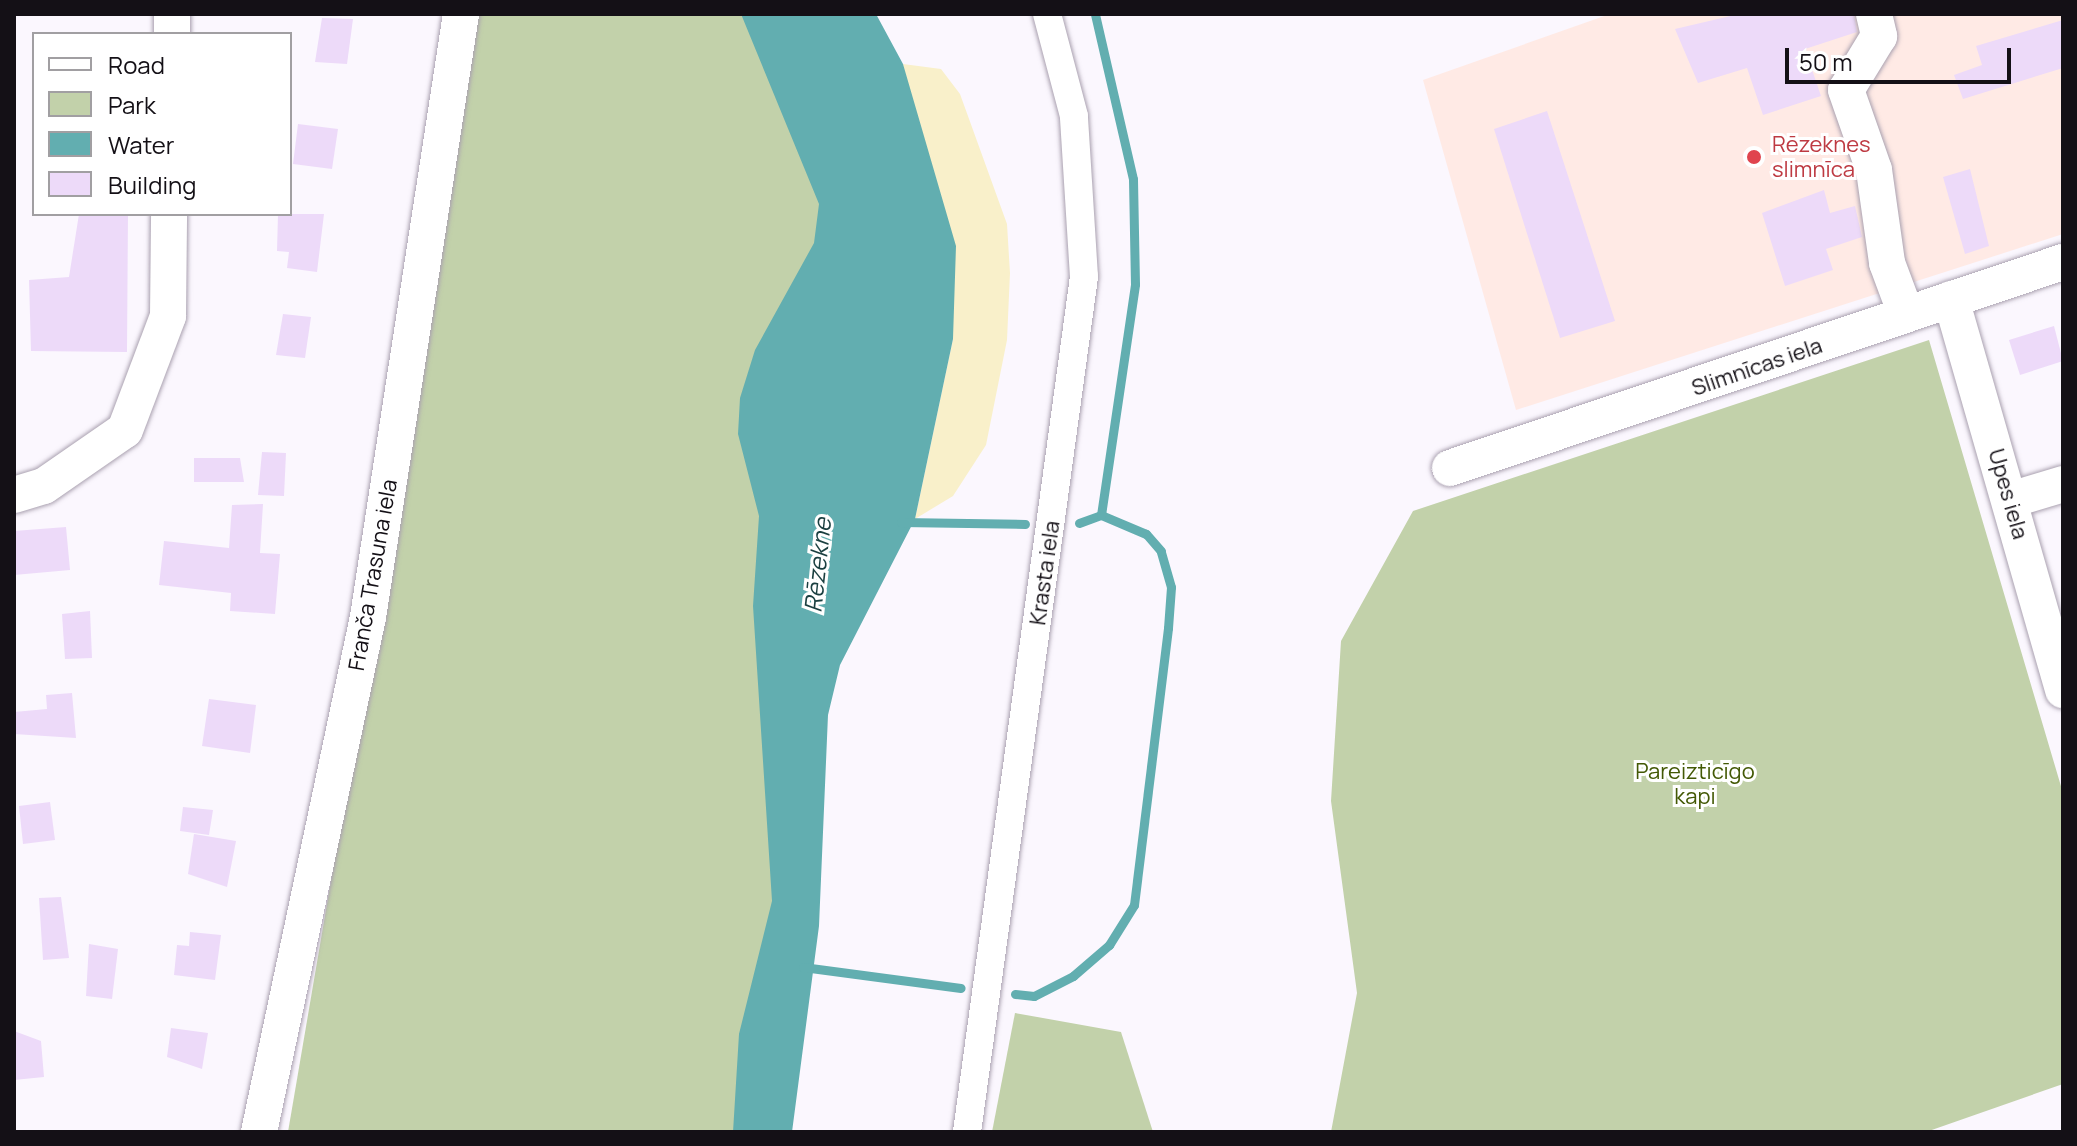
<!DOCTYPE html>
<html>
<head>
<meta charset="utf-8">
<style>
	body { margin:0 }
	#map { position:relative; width:2077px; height:1146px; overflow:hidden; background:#fbf7fe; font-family:Manrope,sans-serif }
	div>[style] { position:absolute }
	.medical>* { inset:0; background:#ffeae5 }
	.green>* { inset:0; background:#c2d1aa }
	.sand>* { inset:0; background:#f9f0ca }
	.water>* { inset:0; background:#62aeb0 }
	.stream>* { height:9px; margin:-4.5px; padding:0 4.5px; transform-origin:4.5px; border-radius:4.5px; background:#62aeb0 }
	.building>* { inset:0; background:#eddaf9 }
	.roads { filter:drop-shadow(0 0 2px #aaa1b0) drop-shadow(0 0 2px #aaa1b0) }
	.pedestrian>* { height:28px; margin:-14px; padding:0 14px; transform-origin:14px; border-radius:14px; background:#fff }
	.minor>* { height:36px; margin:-18px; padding:0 18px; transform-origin:18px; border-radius:18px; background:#fff }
	.dots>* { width:22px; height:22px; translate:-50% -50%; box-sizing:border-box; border:4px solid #fff; border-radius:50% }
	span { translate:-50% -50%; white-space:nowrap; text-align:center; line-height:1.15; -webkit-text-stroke:6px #fff; paint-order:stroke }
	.health-label { font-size:22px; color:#be3a42 }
	.left { translate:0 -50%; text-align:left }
	.street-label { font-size:22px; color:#141016 }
	.park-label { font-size:22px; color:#435905 }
	.water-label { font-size:24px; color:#1a3f40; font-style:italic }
	.frame { position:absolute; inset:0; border:16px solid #141016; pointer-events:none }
	.legend { position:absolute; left:32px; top:32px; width:260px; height:184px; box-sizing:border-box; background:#fff; border:2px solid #a19fa2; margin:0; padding:10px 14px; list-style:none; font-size:24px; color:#141016 }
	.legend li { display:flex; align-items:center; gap:16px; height:40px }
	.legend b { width:40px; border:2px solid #a19fa2 }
	.scale { position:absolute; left:1785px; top:48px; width:226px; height:36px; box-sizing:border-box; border:4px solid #141016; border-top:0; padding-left:10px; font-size:24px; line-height:28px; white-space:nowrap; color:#141016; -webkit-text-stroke:6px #fff; paint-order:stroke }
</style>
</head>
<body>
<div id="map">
	<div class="medical">
		<div style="clip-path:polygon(1610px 14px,2063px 14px,2063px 234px,1516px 410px,1423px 80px)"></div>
	</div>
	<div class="green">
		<div style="clip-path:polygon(479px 14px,801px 14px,866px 173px,760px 1132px,288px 1132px)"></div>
		<div style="clip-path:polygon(1929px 340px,2063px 793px,2063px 1084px,1926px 1132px,1331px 1132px,1357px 993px,1331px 801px,1341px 641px,1413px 511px)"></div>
		<div style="clip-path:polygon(1015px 1013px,1121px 1032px,1153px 1132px,992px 1132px)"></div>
	</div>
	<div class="sand">
		<div style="clip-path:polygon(903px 64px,941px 69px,960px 94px,1007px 224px,1010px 273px,1007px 340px,986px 445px,953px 496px,915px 519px,953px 339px)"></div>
	</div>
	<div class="water">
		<div style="clip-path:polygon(741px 14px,876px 14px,903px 64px,956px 246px,953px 339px,915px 519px,840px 665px,828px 715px,819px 926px,792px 1132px,733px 1132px,739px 1034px,772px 901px,753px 606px,759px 516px,738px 434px,740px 398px,755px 350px,814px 243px,819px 204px)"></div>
	</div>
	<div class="stream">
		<div style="left:901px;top:522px;width:124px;rotate:0.9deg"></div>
		<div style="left:1079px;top:523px;width:23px;rotate:-20deg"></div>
		<div style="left:803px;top:967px;width:159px;rotate:7.6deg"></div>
		<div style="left:1015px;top:994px;width:19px;rotate:6deg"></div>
		<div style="left:1034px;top:996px;width:44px;rotate:-27.1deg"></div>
		<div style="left:1073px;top:976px;width:48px;rotate:-40.7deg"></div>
		<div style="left:1109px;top:945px;width:47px;rotate:-58deg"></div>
		<div style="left:1134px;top:905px;width:279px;rotate:-83deg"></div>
		<div style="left:1168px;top:628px;width:41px;rotate:-85.8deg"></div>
		<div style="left:1171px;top:587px;width:37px;rotate:-106deg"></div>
		<div style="left:1161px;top:551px;width:23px;rotate:-131deg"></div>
		<div style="left:1146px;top:534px;width:49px;rotate:-157.1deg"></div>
		<div style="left:1101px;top:515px;width:233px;rotate:-81.6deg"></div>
		<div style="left:1135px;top:284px;width:105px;rotate:-91.1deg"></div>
		<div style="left:1133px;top:179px;width:169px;rotate:-103deg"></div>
	</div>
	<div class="building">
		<div style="clip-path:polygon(1739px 14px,1854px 14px,1857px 32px,1805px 49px,1821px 96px,1763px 115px,1747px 68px,1698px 83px,1675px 29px)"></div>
		<div style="clip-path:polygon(322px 18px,353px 19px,347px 64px,315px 62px)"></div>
		<div style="clip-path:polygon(2063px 20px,2063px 68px,1963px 99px,1954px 75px,1982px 65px,1976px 46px)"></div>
		<div style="clip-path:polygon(1547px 111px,1615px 321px,1560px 338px,1494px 129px)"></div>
		<div style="clip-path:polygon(298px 124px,338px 129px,332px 169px,293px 164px)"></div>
		<div style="clip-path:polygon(1970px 169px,1989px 246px,1965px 254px,1943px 177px)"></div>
		<div style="clip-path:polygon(1824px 190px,1830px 213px,1855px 206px,1862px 237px,1826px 249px,1833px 270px,1785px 286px,1762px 213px)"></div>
		<div style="clip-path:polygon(79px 214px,128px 214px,127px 352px,31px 351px,29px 280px,69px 277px)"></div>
		<div style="clip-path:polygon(278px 214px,324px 214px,317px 272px,287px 268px,289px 252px,277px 251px)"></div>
		<div style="clip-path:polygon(283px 314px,311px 317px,305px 358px,276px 355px)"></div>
		<div style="clip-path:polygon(2054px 326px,2063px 361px,2020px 375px,2009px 340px)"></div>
		<div style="clip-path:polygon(262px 452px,286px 453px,284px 496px,258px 495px)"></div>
		<div style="clip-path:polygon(194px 458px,240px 458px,244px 482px,194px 482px)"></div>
		<div style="clip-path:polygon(263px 504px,260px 553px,280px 554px,275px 614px,230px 611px,231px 593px,159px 585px,164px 541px,229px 548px,232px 505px)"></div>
		<div style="clip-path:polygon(66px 527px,70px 570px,14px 575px,14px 531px)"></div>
		<div style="clip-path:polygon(90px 611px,92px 658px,65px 659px,62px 614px)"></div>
		<div style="clip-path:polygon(72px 693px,76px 738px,14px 734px,14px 712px,47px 709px,46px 695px)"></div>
		<div style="clip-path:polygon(209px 699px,256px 705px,250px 753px,202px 746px)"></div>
		<div style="clip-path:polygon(50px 802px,55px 840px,23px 844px,19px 806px)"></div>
		<div style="clip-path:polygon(183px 807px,213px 810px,209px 835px,180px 831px)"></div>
		<div style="clip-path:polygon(194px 834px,236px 841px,227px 887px,188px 874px)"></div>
		<div style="clip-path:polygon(61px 897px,69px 958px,43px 960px,39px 898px)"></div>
		<div style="clip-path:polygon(190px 932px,221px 935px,215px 980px,174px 975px,177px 945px,189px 946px)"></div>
		<div style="clip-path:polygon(89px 944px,118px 949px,112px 999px,86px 996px)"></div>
		<div style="clip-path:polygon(171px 1028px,208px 1033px,202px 1069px,167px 1057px)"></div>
		<div style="clip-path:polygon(14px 1031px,41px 1041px,44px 1077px,14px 1080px)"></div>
	</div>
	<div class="roads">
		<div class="pedestrian">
			<div style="left:967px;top:1132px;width:863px;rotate:-82.21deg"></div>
			<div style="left:1084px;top:277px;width:161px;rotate:-93.6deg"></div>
			<div style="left:1074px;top:116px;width:106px;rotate:-104.8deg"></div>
		</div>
		<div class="minor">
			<div style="left:1874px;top:14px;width:23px;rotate:77deg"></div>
			<div style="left:1879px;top:36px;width:63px;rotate:121.4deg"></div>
			<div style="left:1846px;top:90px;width:85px;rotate:70.7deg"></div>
			<div style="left:1874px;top:170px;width:94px;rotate:82deg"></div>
			<div style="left:1887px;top:263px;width:54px;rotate:69.6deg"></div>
			<div style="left:172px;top:34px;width:20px;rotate:-90deg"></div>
			<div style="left:1951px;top:299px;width:407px;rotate:74deg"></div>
			<div style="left:1450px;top:468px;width:647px;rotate:-18.58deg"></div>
			<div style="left:14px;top:495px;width:31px;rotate:-17deg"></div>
			<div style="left:44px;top:486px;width:98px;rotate:-34.7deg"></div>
			<div style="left:125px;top:430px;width:122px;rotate:-69.3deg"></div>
			<div style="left:168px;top:316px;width:102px;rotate:-89.4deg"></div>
			<div style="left:2010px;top:500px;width:55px;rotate:-16.8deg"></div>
			<div style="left:259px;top:1132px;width:526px;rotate:-78.05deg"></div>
			<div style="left:368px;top:617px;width:610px;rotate:-81.23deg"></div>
		</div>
	</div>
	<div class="dots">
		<div style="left:1754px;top:157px;background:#e0444e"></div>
	</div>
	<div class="health-label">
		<span class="left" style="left:1772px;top:157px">Rēzeknes<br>slimnīca</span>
	</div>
	<div class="street-label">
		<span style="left:1757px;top:367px;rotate:-19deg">Slimnīcas iela</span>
		<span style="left:2008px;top:494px;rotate:74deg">Upes iela</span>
		<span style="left:1045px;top:573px;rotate:-82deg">Krasta iela</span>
		<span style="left:373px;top:575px;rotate:-80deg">Franča Trasuna iela</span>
	</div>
	<div class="park-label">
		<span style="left:1695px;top:784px">Pareizticīgo<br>kapi</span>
	</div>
	<div class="water-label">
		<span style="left:817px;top:565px;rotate:-84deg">Rēzekne</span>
	</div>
	<div class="frame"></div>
	<ul class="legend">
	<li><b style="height:10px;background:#fff"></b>Road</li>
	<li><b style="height:22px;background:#c2d1aa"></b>Park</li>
	<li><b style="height:22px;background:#62aeb0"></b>Water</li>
	<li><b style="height:22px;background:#eddaf9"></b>Building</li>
	</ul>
	<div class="scale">50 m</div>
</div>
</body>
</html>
